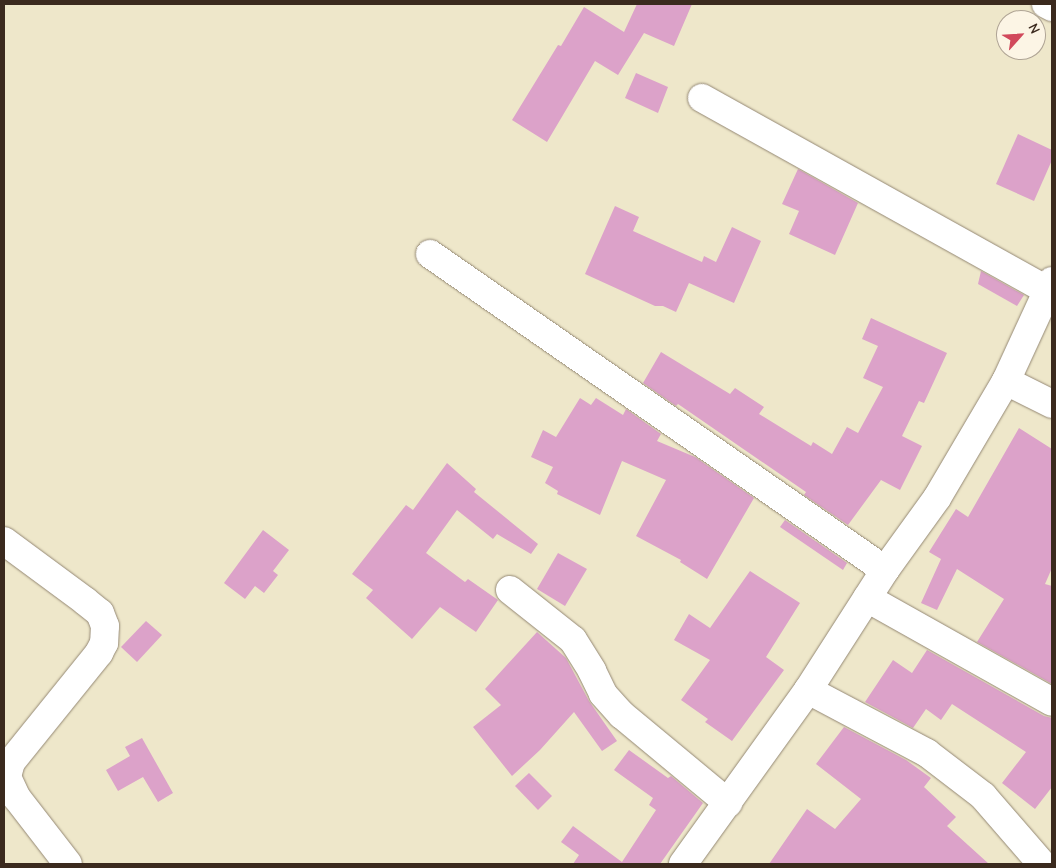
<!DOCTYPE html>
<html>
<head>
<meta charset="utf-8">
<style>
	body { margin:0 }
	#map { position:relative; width:1056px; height:868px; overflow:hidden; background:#eee7ca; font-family:"Comic Neue",sans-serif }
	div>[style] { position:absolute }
	.building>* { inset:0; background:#dca2c9 }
	.roads { filter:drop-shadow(0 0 1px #948874) drop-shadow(0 0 1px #948874) }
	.street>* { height:28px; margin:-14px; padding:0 14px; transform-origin:14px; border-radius:14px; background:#fff }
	span { translate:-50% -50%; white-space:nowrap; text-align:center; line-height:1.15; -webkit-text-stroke:5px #fcf5e5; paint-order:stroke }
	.frame { position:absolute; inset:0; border:5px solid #3b2a1e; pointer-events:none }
	.north { position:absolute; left:996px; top:10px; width:50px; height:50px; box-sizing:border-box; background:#fcf5e5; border:1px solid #afa495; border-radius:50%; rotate:64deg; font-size:14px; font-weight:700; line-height:20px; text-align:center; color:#3b2a1e }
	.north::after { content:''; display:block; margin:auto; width:18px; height:22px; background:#d1495b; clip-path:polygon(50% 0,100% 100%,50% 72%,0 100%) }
</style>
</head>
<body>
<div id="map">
	<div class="building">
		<div style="clip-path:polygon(637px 4px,692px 4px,674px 46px,644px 33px,618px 75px,595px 61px,547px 142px,512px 120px,558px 45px,561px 46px,584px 7px,624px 32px)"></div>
		<div style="clip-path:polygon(636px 73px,668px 87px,658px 113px,625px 98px)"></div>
		<div style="clip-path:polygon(1018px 134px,1052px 150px,1052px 160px,1034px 201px,996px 184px)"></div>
		<div style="clip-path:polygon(798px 169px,858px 203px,835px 255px,789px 234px,799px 211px,782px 204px)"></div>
		<div style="clip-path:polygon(615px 206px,639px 217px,633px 231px,702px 262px,704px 256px,716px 262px,732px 227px,761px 241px,734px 303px,689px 283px,676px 312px,663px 306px,655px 306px,585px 274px)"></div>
		<div style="clip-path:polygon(981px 271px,1024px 295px,1017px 306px,978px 284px)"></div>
		<div style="clip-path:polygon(871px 318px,947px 353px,924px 403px,919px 401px,902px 436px,922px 446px,900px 490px,881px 480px,848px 525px,804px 495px,806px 492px,678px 404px,676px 406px,643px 383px,661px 352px,730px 394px,735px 388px,764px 407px,759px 414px,811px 446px,813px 442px,832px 454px,847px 427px,858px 433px,883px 387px,863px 378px,878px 346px,862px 339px)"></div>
		<div style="clip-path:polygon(580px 398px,591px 405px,596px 398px,623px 415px,626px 409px,661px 434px,657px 441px,695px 457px,754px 498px,707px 579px,680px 562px,681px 560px,636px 536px,666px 480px,622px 461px,600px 515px,557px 494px,558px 491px,545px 483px,553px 467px,531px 457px,543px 430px,556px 437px)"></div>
		<div style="clip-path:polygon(1019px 428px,1052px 449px,1052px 568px,1045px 584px,1052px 586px,1052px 684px,977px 642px,1004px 599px,957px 569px,937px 610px,921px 603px,941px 559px,929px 552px,956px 509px,968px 517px)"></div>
		<div style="clip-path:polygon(447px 463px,476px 489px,474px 492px,538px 544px,531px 554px,497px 534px,493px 539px,457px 510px,426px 553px,465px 582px,468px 579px,498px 600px,476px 632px,440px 607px,412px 639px,366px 598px,373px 590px,352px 574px,406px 505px,413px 510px)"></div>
		<div style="clip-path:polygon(785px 520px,847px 563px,843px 570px,780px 527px)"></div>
		<div style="clip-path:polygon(263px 530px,289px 550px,273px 571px,278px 575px,264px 593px,255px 586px,245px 599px,224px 583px)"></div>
		<div style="clip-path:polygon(558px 553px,587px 569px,565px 606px,537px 589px)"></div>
		<div style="clip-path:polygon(750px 571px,800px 603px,766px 657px,784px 670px,732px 741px,705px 722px,708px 719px,681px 700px,710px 660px,674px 640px,689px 614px,710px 628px)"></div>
		<div style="clip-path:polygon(146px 621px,162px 635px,137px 662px,121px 647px)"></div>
		<div style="clip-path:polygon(537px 632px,566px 658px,589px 701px,617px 741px,602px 751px,574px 712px,540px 750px,512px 776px,473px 727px,501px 705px,485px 689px)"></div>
		<div style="clip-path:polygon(927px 650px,1044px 716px,1052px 718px,1052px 787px,1035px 809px,1002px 783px,1026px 752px,952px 704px,941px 720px,926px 709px,913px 728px,865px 702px,893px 660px,912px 673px)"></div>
		<div style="clip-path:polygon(844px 727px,906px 760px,931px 778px,924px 787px,956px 817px,947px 826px,989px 864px,769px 864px,807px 809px,835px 829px,861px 799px,816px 764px)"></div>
		<div style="clip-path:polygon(142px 738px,173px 793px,158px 802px,143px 777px,118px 791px,106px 770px,130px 756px,125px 747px)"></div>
		<div style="clip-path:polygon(629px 750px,668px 778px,671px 776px,703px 803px,660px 864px,573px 864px,579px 855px,561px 842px,573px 826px,622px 862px,656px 810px,649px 805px,653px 798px,614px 770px)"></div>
		<div style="clip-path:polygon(529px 773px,552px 796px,538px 810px,515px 786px)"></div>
	</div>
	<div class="roads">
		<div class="street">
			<div style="left:1046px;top:4px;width:7px;rotate:27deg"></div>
			<div style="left:702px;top:98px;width:395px;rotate:29.1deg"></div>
			<div style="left:430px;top:254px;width:554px;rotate:34.78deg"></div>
			<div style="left:1006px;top:381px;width:51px;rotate:26.6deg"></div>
			<div style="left:4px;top:541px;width:101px;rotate:36.5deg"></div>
			<div style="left:85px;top:601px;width:19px;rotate:39deg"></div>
			<div style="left:100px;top:613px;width:14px;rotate:69deg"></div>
			<div style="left:105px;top:626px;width:17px;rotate:93deg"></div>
			<div style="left:104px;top:643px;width:11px;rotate:117deg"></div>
			<div style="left:99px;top:653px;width:140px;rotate:128.9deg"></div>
			<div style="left:11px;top:762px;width:16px;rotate:105deg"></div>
			<div style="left:7px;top:777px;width:23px;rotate:65deg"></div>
			<div style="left:17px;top:798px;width:83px;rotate:52.3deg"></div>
			<div style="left:510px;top:590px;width:80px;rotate:38.4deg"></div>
			<div style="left:573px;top:640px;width:36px;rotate:58deg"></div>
			<div style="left:592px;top:671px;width:25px;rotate:64deg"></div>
			<div style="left:603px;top:694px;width:28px;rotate:48deg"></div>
			<div style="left:622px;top:715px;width:138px;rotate:39.7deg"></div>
			<div style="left:867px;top:598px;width:212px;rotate:29.3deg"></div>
			<div style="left:808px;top:690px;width:135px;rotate:27.9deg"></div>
			<div style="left:927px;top:753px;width:71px;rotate:37.5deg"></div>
			<div style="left:983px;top:796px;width:90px;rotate:49.1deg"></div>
			<div style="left:683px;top:864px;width:214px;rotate:-54.3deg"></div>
			<div style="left:808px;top:690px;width:143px;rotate:-57.3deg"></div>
			<div style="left:885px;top:570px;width:89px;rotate:-54.2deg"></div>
			<div style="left:937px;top:498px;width:136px;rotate:-59.5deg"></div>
			<div style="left:1006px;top:381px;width:110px;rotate:-65.3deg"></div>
		</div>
	</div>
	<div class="frame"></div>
	<div class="north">N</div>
</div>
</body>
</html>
